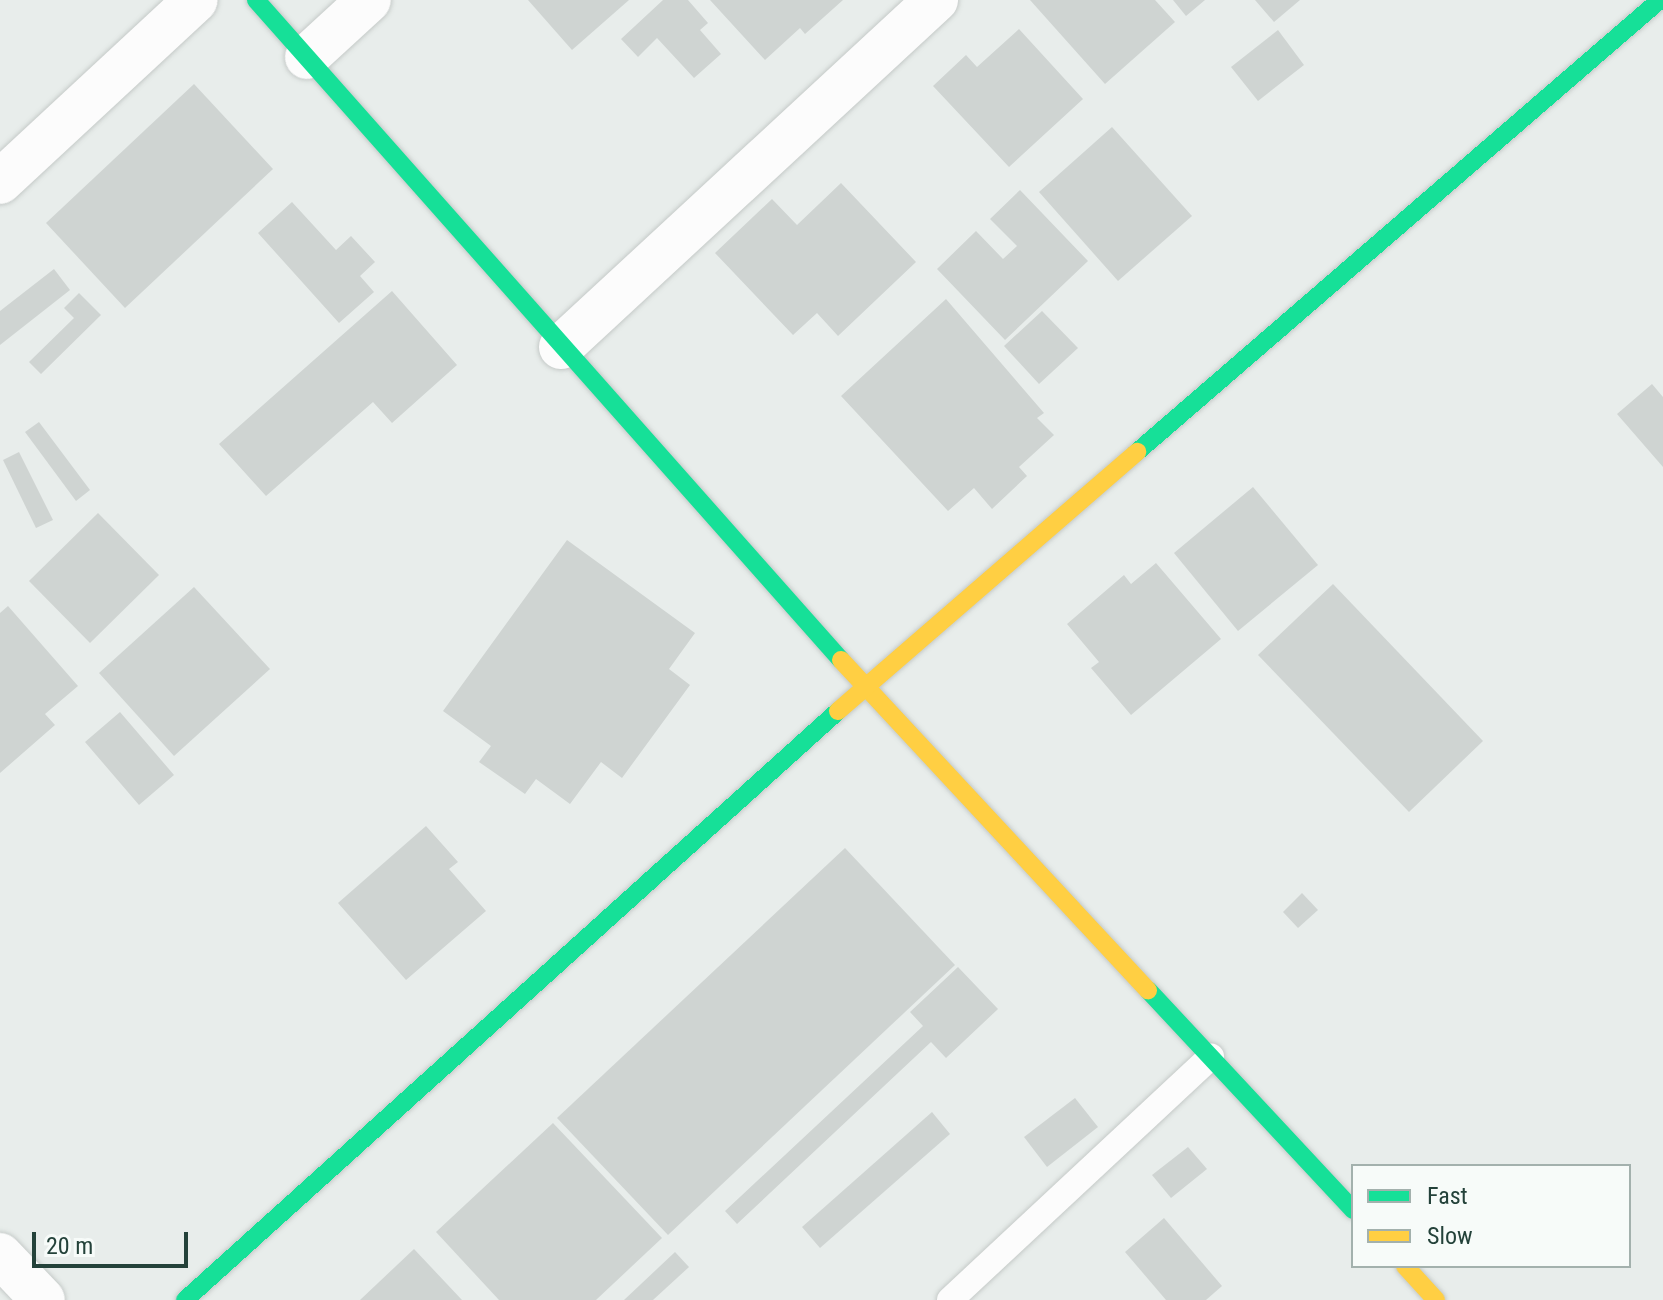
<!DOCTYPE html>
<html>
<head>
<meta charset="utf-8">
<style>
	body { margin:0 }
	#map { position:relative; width:1663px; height:1300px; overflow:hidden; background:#e8edeb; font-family:"Roboto Condensed",sans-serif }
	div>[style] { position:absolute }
	.building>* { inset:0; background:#cfd4d2 }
	.roads { filter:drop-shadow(0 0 2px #c5cac8) drop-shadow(0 0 2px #c5cac8) }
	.lane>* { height:26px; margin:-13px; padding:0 13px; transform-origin:13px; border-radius:13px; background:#fcfcfc }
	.street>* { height:44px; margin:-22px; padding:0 22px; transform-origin:22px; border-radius:22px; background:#fcfcfc }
	.fast>* { height:18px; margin:-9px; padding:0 9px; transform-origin:9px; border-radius:9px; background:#16e098 }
	.slow>* { height:18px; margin:-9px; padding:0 9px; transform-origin:9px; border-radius:9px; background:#ffcf43 }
	span { translate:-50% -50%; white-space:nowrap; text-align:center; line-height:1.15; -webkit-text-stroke:8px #f7fbf9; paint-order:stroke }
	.legend { position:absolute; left:1351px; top:1164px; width:280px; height:104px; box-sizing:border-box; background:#f7fbf9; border:2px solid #a3b1ad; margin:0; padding:10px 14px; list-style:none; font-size:24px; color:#24423a }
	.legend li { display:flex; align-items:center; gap:16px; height:40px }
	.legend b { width:40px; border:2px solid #a3b1ad }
	.scale { position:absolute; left:32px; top:1232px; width:156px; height:36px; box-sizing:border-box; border:4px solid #24423a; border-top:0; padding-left:10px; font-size:24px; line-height:28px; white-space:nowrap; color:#24423a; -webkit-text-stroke:6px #f7fbf9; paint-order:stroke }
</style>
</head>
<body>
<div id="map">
	<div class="building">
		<div style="clip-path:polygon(528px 0,629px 0,572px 50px)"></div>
		<div style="clip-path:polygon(663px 0,688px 0,708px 23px,700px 30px,721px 54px,694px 78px,657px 38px,638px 57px,621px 39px)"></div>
		<div style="clip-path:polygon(710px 0,843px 0,805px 34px,800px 28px,765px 60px)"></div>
		<div style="clip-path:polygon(1030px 0,1155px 0,1175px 22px,1105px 84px)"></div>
		<div style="clip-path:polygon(1173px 0,1205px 0,1186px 16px)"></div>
		<div style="clip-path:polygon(1255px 0,1300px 0,1274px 22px)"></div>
		<div style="clip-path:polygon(1019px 29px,1083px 99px,1009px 167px,933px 86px,966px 55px,977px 67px)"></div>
		<div style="clip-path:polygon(1278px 30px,1304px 65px,1258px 101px,1231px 67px)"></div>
		<div style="clip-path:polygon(194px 84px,273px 169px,125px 308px,46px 223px)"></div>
		<div style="clip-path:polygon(1112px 127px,1192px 216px,1118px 281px,1039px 192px)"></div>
		<div style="clip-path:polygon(841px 183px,916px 262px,838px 336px,817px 313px,793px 335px,715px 253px,772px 199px,797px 225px)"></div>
		<div style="clip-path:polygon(1020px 190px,1088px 261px,1005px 340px,937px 269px,976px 231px,1003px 259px,1017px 246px,990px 219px)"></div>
		<div style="clip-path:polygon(292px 202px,336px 250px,351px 236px,375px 262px,360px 276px,374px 292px,339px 323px,258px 233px)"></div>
		<div style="clip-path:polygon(54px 269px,70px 290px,0 345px,0 311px)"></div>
		<div style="clip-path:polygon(392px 291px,457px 365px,392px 423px,373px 402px,266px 496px,219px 444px)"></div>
		<div style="clip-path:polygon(79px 293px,101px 315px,41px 374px,29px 362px,74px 318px,64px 308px)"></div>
		<div style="clip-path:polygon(946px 299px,1044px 413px,1037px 418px,1054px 435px,1019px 467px,1027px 476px,992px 509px,974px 488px,948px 511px,841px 396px)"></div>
		<div style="clip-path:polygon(1042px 311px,1078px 348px,1039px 384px,1004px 346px)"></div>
		<div style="clip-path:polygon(1652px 384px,1663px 397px,1663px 467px,1617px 414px)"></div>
		<div style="clip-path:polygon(39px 422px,90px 490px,76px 501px,25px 432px)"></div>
		<div style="clip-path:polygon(19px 452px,53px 520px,36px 528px,3px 460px)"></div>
		<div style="clip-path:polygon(1253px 487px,1318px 565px,1238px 631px,1174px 553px)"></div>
		<div style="clip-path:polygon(98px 513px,159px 575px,90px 643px,29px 581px)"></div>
		<div style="clip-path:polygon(567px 540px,695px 633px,669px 669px,690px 685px,622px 778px,601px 762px,570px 804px,536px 779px,525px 794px,479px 762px,491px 746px,443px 711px)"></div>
		<div style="clip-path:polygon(1156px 563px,1221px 639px,1131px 715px,1091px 668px,1099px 662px,1067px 624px,1124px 575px,1131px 584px)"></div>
		<div style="clip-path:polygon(1333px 584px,1483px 741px,1409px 812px,1258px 655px)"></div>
		<div style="clip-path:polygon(194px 587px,270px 669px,174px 756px,99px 673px)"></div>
		<div style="clip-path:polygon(8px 606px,78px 686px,45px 714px,55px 725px,0 773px,0 613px)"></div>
		<div style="clip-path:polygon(120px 712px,174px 775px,139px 805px,85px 742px)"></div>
		<div style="clip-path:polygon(426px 826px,458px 862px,449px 869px,486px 911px,406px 980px,338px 903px)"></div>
		<div style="clip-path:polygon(845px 848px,955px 965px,668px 1235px,557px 1118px)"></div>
		<div style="clip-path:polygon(1302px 893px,1318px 910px,1298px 928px,1283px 912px)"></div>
		<div style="clip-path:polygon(958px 967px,998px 1009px,946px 1058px,931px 1042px,737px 1224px,725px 1211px,923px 1026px,910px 1012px)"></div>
		<div style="clip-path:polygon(1075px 1098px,1098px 1127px,1047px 1167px,1024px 1137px)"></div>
		<div style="clip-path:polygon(932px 1112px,950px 1134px,820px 1248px,802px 1227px)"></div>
		<div style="clip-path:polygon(553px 1123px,662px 1238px,596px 1300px,499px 1300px,436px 1232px)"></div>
		<div style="clip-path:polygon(1188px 1147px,1207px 1169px,1171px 1198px,1152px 1175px)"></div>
		<div style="clip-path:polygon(1164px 1218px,1222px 1286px,1206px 1300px,1166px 1300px,1125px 1252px)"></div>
		<div style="clip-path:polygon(414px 1249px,462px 1300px,360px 1300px)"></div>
		<div style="clip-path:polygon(675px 1252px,689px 1267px,653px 1300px,624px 1300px)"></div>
	</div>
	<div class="roads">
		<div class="lane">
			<div style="left:950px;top:1300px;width:357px;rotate:-43deg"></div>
		</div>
		<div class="street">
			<div style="left:307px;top:57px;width:84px;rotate:-42.6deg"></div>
			<div style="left:0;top:182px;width:267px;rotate:-42.9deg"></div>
			<div style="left:561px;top:347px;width:511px;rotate:-42.78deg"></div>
			<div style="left:0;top:1255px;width:62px;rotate:46.3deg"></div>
		</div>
		<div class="fast">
			<div style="left:256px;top:0;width:882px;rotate:48.45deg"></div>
			<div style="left:1137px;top:452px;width:691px;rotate:-40.84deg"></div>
			<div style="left:1148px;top:990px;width:301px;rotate:47deg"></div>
			<div style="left:185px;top:1300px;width:879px;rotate:-42.05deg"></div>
		</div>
		<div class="slow">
			<div style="left:841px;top:660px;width:451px;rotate:47.1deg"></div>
			<div style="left:838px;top:711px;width:396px;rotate:-40.9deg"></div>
			<div style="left:1405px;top:1266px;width:46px;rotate:47.6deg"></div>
		</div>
	</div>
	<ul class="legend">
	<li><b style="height:10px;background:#16e098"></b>Fast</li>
	<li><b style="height:10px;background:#ffcf43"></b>Slow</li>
	</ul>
	<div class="scale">20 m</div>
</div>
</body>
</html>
